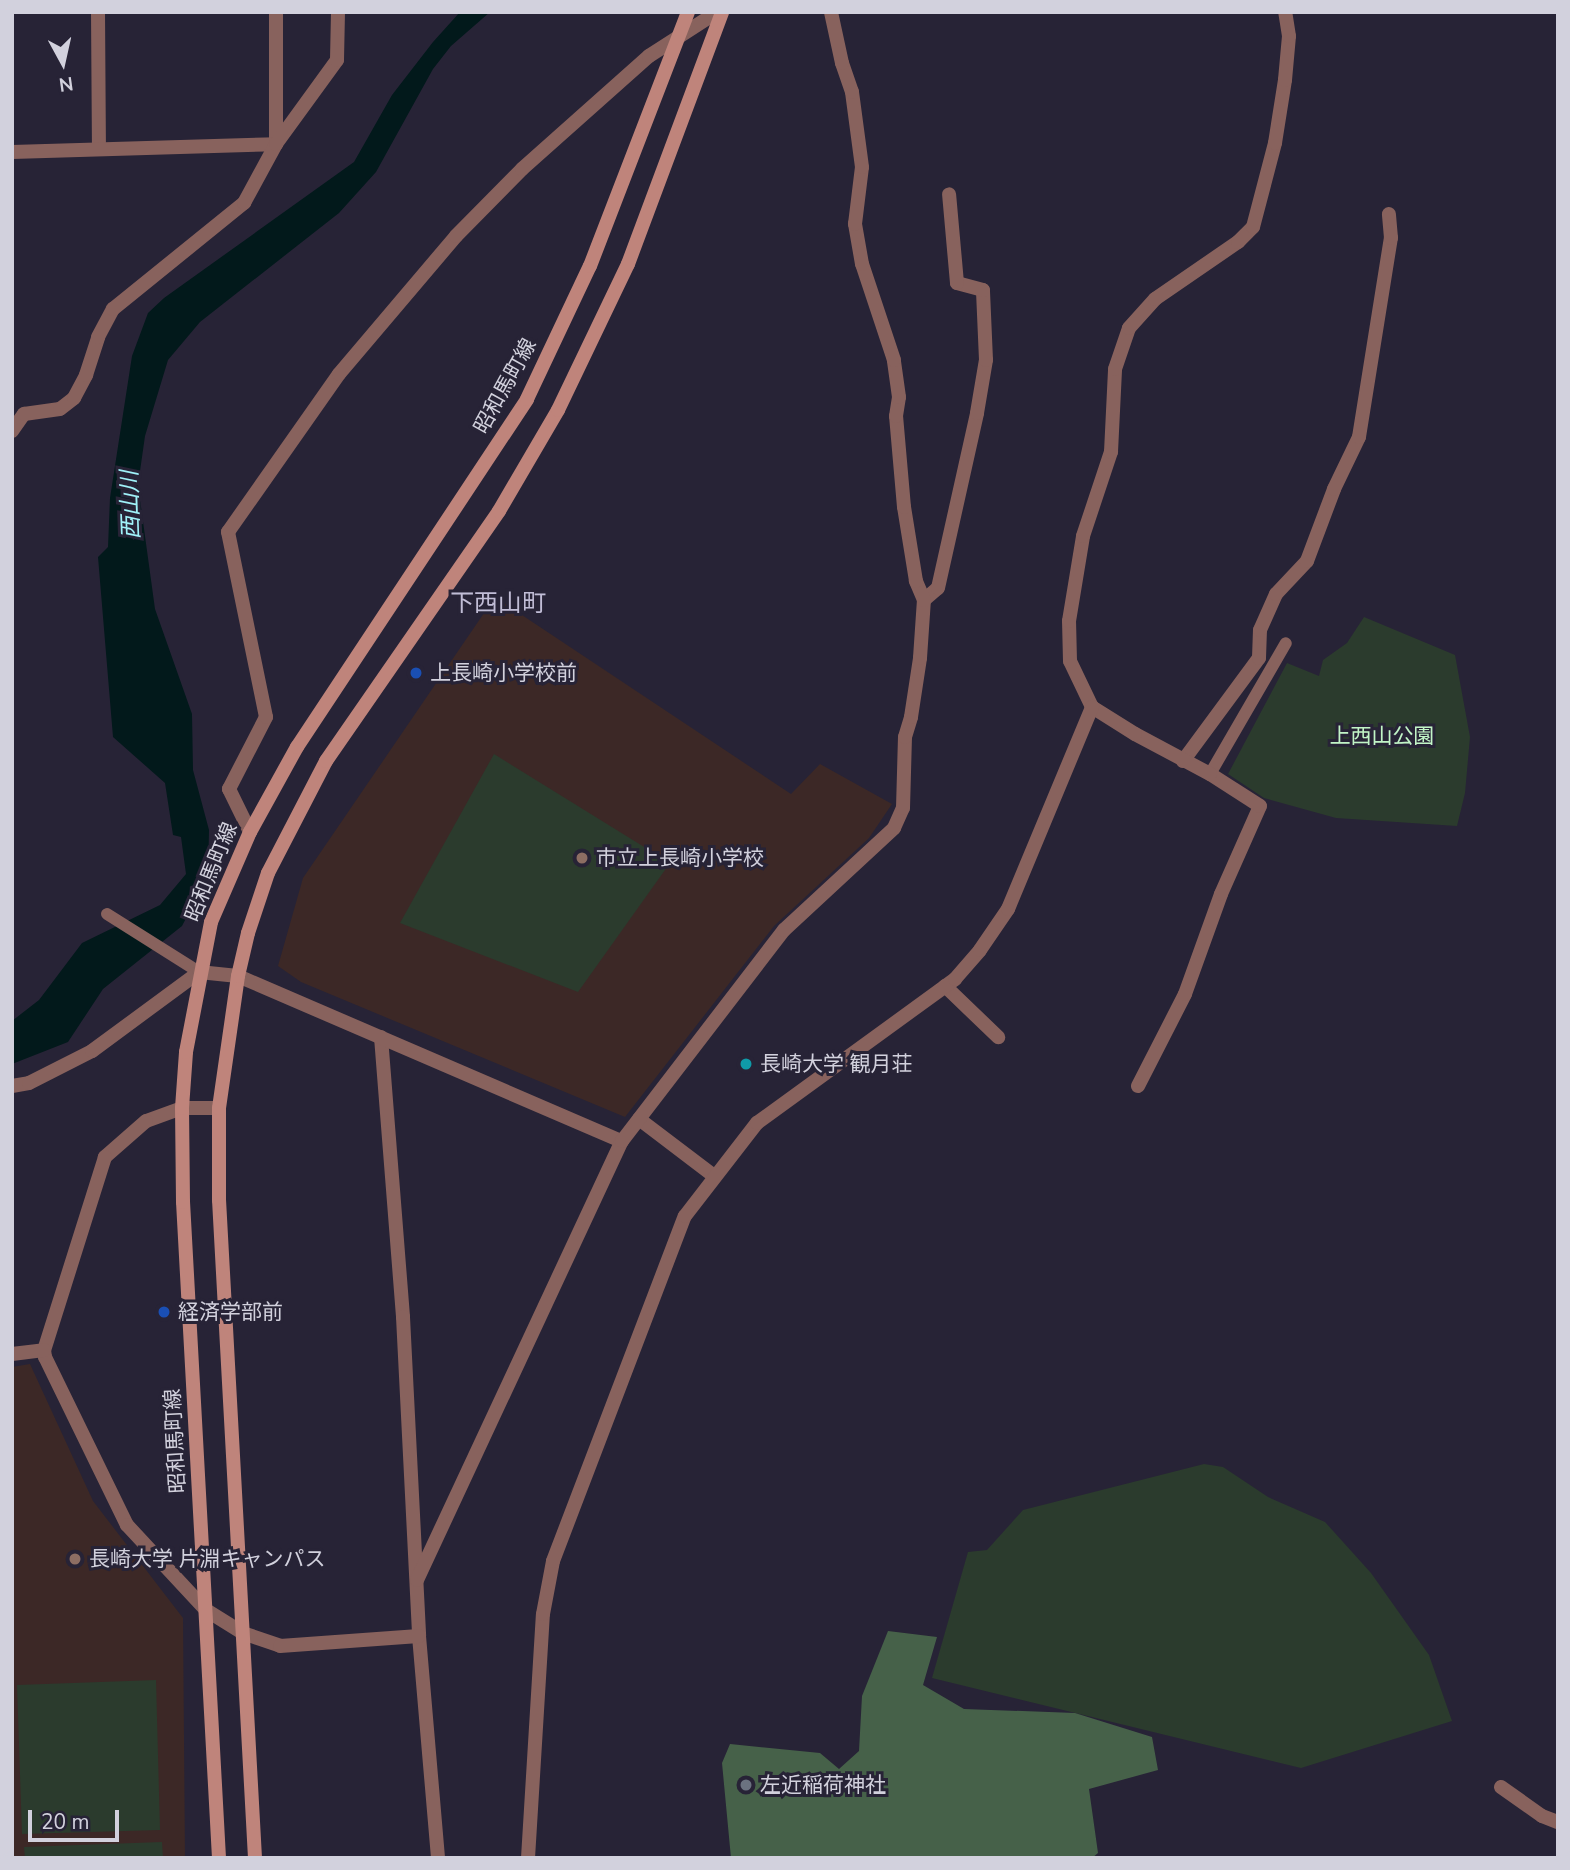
<!DOCTYPE html>
<html>
<head>
<meta charset="utf-8">
<style>
	body { margin:0 }
	#map { position:relative; width:1570px; height:1870px; overflow:hidden; background:#272336; font-family:"Nunito Sans","Noto Sans JP",sans-serif }
	div>[style] { position:absolute }
	.education>* { inset:0; background:#3c2826 }
	.green>* { inset:0; background:#2b3b2d }
	.forest>* { inset:0; background:#466149 }
	.water>* { inset:0; background:#02191b }
	.lane>* { height:12px; margin:-6px; padding:0 6px; transform-origin:6px; border-radius:6px; background:#88625d }
	.street>* { height:14px; margin:-7px; padding:0 7px; transform-origin:7px; border-radius:7px; background:#88625d }
	.secondary>* { height:14px; margin:-7px; padding:0 7px; transform-origin:7px; border-radius:7px; background:#bf847b }
	.dots>* { width:19px; height:19px; translate:-50% -50%; box-sizing:border-box; border:4px solid #272336; border-radius:50% }
	span { translate:-50% -50%; white-space:nowrap; text-align:center; line-height:1.15; -webkit-text-stroke:6px #272336; paint-order:stroke }
	.street-label { font-size:21px; color:#d2d1dd }
	.poi-label { font-size:21px; color:#d2d1dd }
	.left { translate:0 -50%; text-align:left }
	.park-label { font-size:21px; color:#c1f4c6 }
	.water-label { font-size:23px; color:#a0f2f9; font-style:italic }
	.quarter-label { font-size:24px; color:#c1bdd6 }
	.frame { position:absolute; inset:0; border:14px solid #d2d1dd; pointer-events:none }
	.north { position:absolute; left:28px; top:28px; width:70px; height:70px; -webkit-text-stroke:5px #272336; paint-order:stroke; rotate:172deg; font-size:19px; font-weight:700; line-height:28px; text-align:center; color:#d2d1dd }
	.north::after { content:''; display:block; margin:auto; width:24px; height:32px; background:#d2d1dd; clip-path:polygon(50% 0,100% 100%,50% 72%,0 100%) }
	.scale { position:absolute; left:28px; top:1810px; width:91px; height:32px; box-sizing:border-box; border:4px solid #d2d1dd; border-top:0; padding-left:9px; font-size:21px; line-height:24px; white-space:nowrap; color:#d2d1dd; -webkit-text-stroke:5px #272336; paint-order:stroke }
</style>
</head>
<body>
<div id="map">
	<div class="education">
		<div style="clip-path:polygon(495px 597px,791px 794px,820px 764px,892px 804px,869px 838px,774px 926px,625px 1117px,301px 982px,278px 966px,303px 878px)"></div>
		<div style="clip-path:polygon(30px 1364px,93px 1501px,183px 1618px,185px 1858px,12px 1858px,12px 1367px)"></div>
	</div>
	<div class="green">
		<div style="clip-path:polygon(1364px 617px,1455px 655px,1470px 737px,1465px 793px,1457px 826px,1336px 818px,1264px 798px,1228px 774px,1287px 663px,1319px 676px,1323px 660px,1347px 643px)"></div>
		<div style="clip-path:polygon(494px 754px,670px 863px,578px 992px,400px 923px)"></div>
		<div style="clip-path:polygon(1204px 1464px,1223px 1467px,1268px 1497px,1325px 1522px,1371px 1573px,1429px 1655px,1452px 1721px,1301px 1768px,932px 1678px,968px 1552px,987px 1550px,1023px 1510px)"></div>
		<div style="clip-path:polygon(156px 1680px,160px 1830px,22px 1834px,17px 1685px)"></div>
		<div style="clip-path:polygon(162px 1842px,163px 1858px,25px 1858px,24px 1847px)"></div>
	</div>
	<div class="forest">
		<div style="clip-path:polygon(888px 1631px,937px 1637px,923px 1685px,964px 1709px,1075px 1713px,1152px 1737px,1158px 1770px,1089px 1789px,1098px 1853px,1092px 1858px,731px 1858px,722px 1763px,730px 1744px,820px 1753px,839px 1769px,859px 1751px,862px 1696px)"></div>
	</div>
	<div class="water">
		<div style="clip-path:polygon(460px 12px,490px 12px,451px 46px,433px 69px,376px 172px,339px 213px,200px 322px,168px 360px,145px 436px,138px 485px,155px 609px,192px 714px,193px 770px,209px 830px,208px 876px,182px 926px,103px 989px,68px 1042px,12px 1064px,12px 1021px,39px 1000px,82px 943px,160px 905px,186px 874px,181px 837px,173px 835px,165px 783px,113px 737px,98px 557px,108px 547px,110px 498px,132px 356px,148px 313px,164px 298px,354px 162px,392px 95px,433px 42px)"></div>
	</div>
	<div class="lane">
		<div style="left:1210px;top:774px;width:151px;rotate:-59.9deg"></div>
		<div style="left:107px;top:914px;width:109px;rotate:32.2deg"></div>
	</div>
	<div class="street">
		<div style="left:98px;top:12px;width:137px;rotate:89.6deg"></div>
		<div style="left:276px;top:12px;width:132px;rotate:90deg"></div>
		<div style="left:12px;top:152px;width:264px;rotate:-1.7deg"></div>
		<div style="left:12px;top:431px;width:21px;rotate:-55deg"></div>
		<div style="left:24px;top:414px;width:36px;rotate:-8deg"></div>
		<div style="left:60px;top:409px;width:18px;rotate:-38deg"></div>
		<div style="left:74px;top:398px;width:26px;rotate:-62deg"></div>
		<div style="left:86px;top:375px;width:40px;rotate:-72deg"></div>
		<div style="left:98px;top:337px;width:32px;rotate:-62deg"></div>
		<div style="left:113px;top:309px;width:169px;rotate:-39deg"></div>
		<div style="left:244px;top:203px;width:67px;rotate:-61.5deg"></div>
		<div style="left:276px;top:144px;width:104px;rotate:-54deg"></div>
		<div style="left:337px;top:60px;width:48px;rotate:-88.8deg"></div>
		<div style="left:924px;top:600px;width:18px;rotate:-41deg"></div>
		<div style="left:938px;top:588px;width:179px;rotate:-77.4deg"></div>
		<div style="left:977px;top:413px;width:54px;rotate:-80.4deg"></div>
		<div style="left:986px;top:360px;width:70px;rotate:-92.5deg"></div>
		<div style="left:983px;top:290px;width:27px;rotate:-165deg"></div>
		<div style="left:957px;top:283px;width:89px;rotate:-95.1deg"></div>
		<div style="left:1183px;top:761px;width:128px;rotate:-53.6deg"></div>
		<div style="left:1259px;top:658px;width:28px;rotate:-88deg"></div>
		<div style="left:1260px;top:630px;width:39px;rotate:-66deg"></div>
		<div style="left:1276px;top:594px;width:45px;rotate:-46.8deg"></div>
		<div style="left:1307px;top:561px;width:77px;rotate:-69.4deg"></div>
		<div style="left:1334px;top:489px;width:58px;rotate:-64.3deg"></div>
		<div style="left:1359px;top:437px;width:202px;rotate:-80.9deg"></div>
		<div style="left:1391px;top:238px;width:24px;rotate:-95deg"></div>
		<div style="left:250px;top:832px;width:48px;rotate:-116deg"></div>
		<div style="left:229px;top:789px;width:81px;rotate:-62.8deg"></div>
		<div style="left:266px;top:717px;width:189px;rotate:-101.6deg"></div>
		<div style="left:228px;top:532px;width:193px;rotate:-54.9deg"></div>
		<div style="left:339px;top:374px;width:181px;rotate:-49.7deg"></div>
		<div style="left:456px;top:236px;width:94px;rotate:-45.4deg"></div>
		<div style="left:522px;top:169px;width:170px;rotate:-41.7deg"></div>
		<div style="left:649px;top:56px;width:81px;rotate:-32.9deg"></div>
		<div style="left:945px;top:986px;width:74px;rotate:43.9deg"></div>
		<div style="left:381px;top:1037px;width:281px;rotate:85.5deg"></div>
		<div style="left:403px;top:1317px;width:319px;rotate:87.1deg"></div>
		<div style="left:419px;top:1636px;width:223px;rotate:85.1deg"></div>
		<div style="left:12px;top:1086px;width:17px;rotate:-10deg"></div>
		<div style="left:29px;top:1083px;width:71px;rotate:-26.9deg"></div>
		<div style="left:92px;top:1051px;width:133px;rotate:-36.4deg"></div>
		<div style="left:199px;top:972px;width:39px;rotate:6deg"></div>
		<div style="left:238px;top:976px;width:418px;rotate:23.3deg"></div>
		<div style="left:1138px;top:1086px;width:103px;rotate:-62.9deg"></div>
		<div style="left:1185px;top:994px;width:106px;rotate:-70.2deg"></div>
		<div style="left:1221px;top:894px;width:96px;rotate:-66.1deg"></div>
		<div style="left:1260px;top:806px;width:59px;rotate:-147.4deg"></div>
		<div style="left:1210px;top:774px;width:85px;rotate:-151.9deg"></div>
		<div style="left:1135px;top:734px;width:51px;rotate:-147.9deg"></div>
		<div style="left:1092px;top:707px;width:51px;rotate:-115.6deg"></div>
		<div style="left:1070px;top:661px;width:40px;rotate:-91.4deg"></div>
		<div style="left:1069px;top:621px;width:86px;rotate:-80.6deg"></div>
		<div style="left:1083px;top:536px;width:89px;rotate:-71.6deg"></div>
		<div style="left:1111px;top:452px;width:83px;rotate:-87.2deg"></div>
		<div style="left:1115px;top:369px;width:43px;rotate:-71.1deg"></div>
		<div style="left:1129px;top:328px;width:39px;rotate:-48deg"></div>
		<div style="left:1155px;top:299px;width:101px;rotate:-34.5deg"></div>
		<div style="left:1238px;top:242px;width:21px;rotate:-45deg"></div>
		<div style="left:1253px;top:227px;width:87px;rotate:-75.3deg"></div>
		<div style="left:1275px;top:143px;width:64px;rotate:-81deg"></div>
		<div style="left:1285px;top:80px;width:44px;rotate:-84.8deg"></div>
		<div style="left:1289px;top:36px;width:24px;rotate:-99deg"></div>
		<div style="left:219px;top:1108px;width:37px;rotate:180deg"></div>
		<div style="left:182px;top:1108px;width:38px;rotate:160deg"></div>
		<div style="left:146px;top:1121px;width:55px;rotate:138.7deg"></div>
		<div style="left:105px;top:1157px;width:202px;rotate:107.5deg"></div>
		<div style="left:44px;top:1350px;width:7px;rotate:82deg"></div>
		<div style="left:45px;top:1357px;width:187px;rotate:64deg"></div>
		<div style="left:127px;top:1525px;width:116px;rotate:47.1deg"></div>
		<div style="left:206px;top:1610px;width:44px;rotate:31.9deg"></div>
		<div style="left:243px;top:1633px;width:39px;rotate:19deg"></div>
		<div style="left:280px;top:1646px;width:139px;rotate:-4.1deg"></div>
		<div style="left:639px;top:1119px;width:94px;rotate:37.2deg"></div>
		<div style="left:12px;top:1354px;width:32px;rotate:-7deg"></div>
		<div style="left:417px;top:1580px;width:485px;rotate:-65deg"></div>
		<div style="left:622px;top:1141px;width:266px;rotate:-52.5deg"></div>
		<div style="left:784px;top:930px;width:150px;rotate:-42.8deg"></div>
		<div style="left:894px;top:828px;width:22px;rotate:-66deg"></div>
		<div style="left:903px;top:808px;width:71px;rotate:-88.4deg"></div>
		<div style="left:905px;top:737px;width:21px;rotate:-73deg"></div>
		<div style="left:911px;top:717px;width:60px;rotate:-81.3deg"></div>
		<div style="left:920px;top:658px;width:58px;rotate:-86.1deg"></div>
		<div style="left:924px;top:600px;width:21px;rotate:-113deg"></div>
		<div style="left:916px;top:581px;width:75px;rotate:-99.2deg"></div>
		<div style="left:904px;top:507px;width:91px;rotate:-95deg"></div>
		<div style="left:896px;top:416px;width:19px;rotate:-81deg"></div>
		<div style="left:899px;top:397px;width:37px;rotate:-98deg"></div>
		<div style="left:894px;top:360px;width:101px;rotate:-108.4deg"></div>
		<div style="left:862px;top:264px;width:41px;rotate:-99.9deg"></div>
		<div style="left:855px;top:224px;width:57px;rotate:-83deg"></div>
		<div style="left:862px;top:167px;width:76px;rotate:-97.6deg"></div>
		<div style="left:852px;top:92px;width:31px;rotate:-109deg"></div>
		<div style="left:842px;top:63px;width:52px;rotate:-102.2deg"></div>
		<div style="left:1501px;top:1787px;width:50px;rotate:35.3deg"></div>
		<div style="left:1542px;top:1816px;width:17px;rotate:21deg"></div>
		<div style="left:528px;top:1858px;width:244px;rotate:-86.5deg"></div>
		<div style="left:543px;top:1614px;width:54px;rotate:-79.3deg"></div>
		<div style="left:553px;top:1561px;width:369px;rotate:-69.1deg"></div>
		<div style="left:685px;top:1216px;width:118px;rotate:-52.3deg"></div>
		<div style="left:757px;top:1123px;width:245px;rotate:-36deg"></div>
		<div style="left:955px;top:979px;width:38px;rotate:-49deg"></div>
		<div style="left:980px;top:950px;width:50px;rotate:-55.7deg"></div>
		<div style="left:1008px;top:909px;width:219px;rotate:-67.4deg"></div>
	</div>
	<div class="secondary">
		<div style="left:219px;top:1858px;width:657px;rotate:-93.14deg"></div>
		<div style="left:183px;top:1202px;width:94px;rotate:-90.6deg"></div>
		<div style="left:182px;top:1108px;width:56px;rotate:-85.9deg"></div>
		<div style="left:186px;top:1052px;width:132px;rotate:-79.1deg"></div>
		<div style="left:211px;top:922px;width:98px;rotate:-66.6deg"></div>
		<div style="left:250px;top:832px;width:97px;rotate:-61.1deg"></div>
		<div style="left:297px;top:747px;width:417px;rotate:-56.5deg"></div>
		<div style="left:527px;top:399px;width:147px;rotate:-64.7deg"></div>
		<div style="left:590px;top:266px;width:272px;rotate:-68.9deg"></div>
		<div style="left:255px;top:1858px;width:659px;rotate:-93.13deg"></div>
		<div style="left:219px;top:1200px;width:92px;rotate:-90deg"></div>
		<div style="left:219px;top:1108px;width:133px;rotate:-81.8deg"></div>
		<div style="left:238px;top:976px;width:44px;rotate:-76.9deg"></div>
		<div style="left:248px;top:933px;width:63px;rotate:-71.6deg"></div>
		<div style="left:268px;top:873px;width:126px;rotate:-62.6deg"></div>
		<div style="left:326px;top:761px;width:304px;rotate:-55.3deg"></div>
		<div style="left:499px;top:511px;width:117px;rotate:-59.7deg"></div>
		<div style="left:558px;top:410px;width:162px;rotate:-64.4deg"></div>
		<div style="left:628px;top:264px;width:269px;rotate:-69.5deg"></div>
	</div>
	<div class="dots">
		<div style="left:416px;top:673px;background:#1a4fb4"></div>
		<div style="left:582px;top:858px;background:#8d6e63"></div>
		<div style="left:746px;top:1064px;background:#0f9aa8"></div>
		<div style="left:164px;top:1312px;background:#1a4fb4"></div>
		<div style="left:75px;top:1559px;background:#8d6e63"></div>
		<div style="left:746px;top:1785px;background:#6b7280"></div>
	</div>
	<div class="street-label">
		<span style="left:505px;top:386px;rotate:-61deg">昭和馬町線</span>
		<span style="left:211px;top:872px;rotate:-68deg">昭和馬町線</span>
		<span style="left:175px;top:1441px;rotate:-93deg">昭和馬町線</span>
	</div>
	<div class="poi-label">
		<span class="left" style="left:430px;top:673px">上長崎小学校前</span>
		<span class="left" style="left:596px;top:858px">市立上長崎小学校</span>
		<span class="left" style="left:760px;top:1064px">長崎大学 観月荘</span>
		<span class="left" style="left:178px;top:1312px">経済学部前</span>
		<span class="left" style="left:89px;top:1559px">長崎大学 片淵キャンパス</span>
		<span class="left" style="left:760px;top:1785px">左近稲荷神社</span>
	</div>
	<div class="park-label">
		<span style="left:1382px;top:736px">上西山公園</span>
	</div>
	<div class="water-label">
		<span style="left:131px;top:505px;rotate:-92deg">西山川</span>
	</div>
	<div class="quarter-label">
		<span style="left:498px;top:604px">下西山町</span>
	</div>
	<div class="frame"></div>
	<div class="north">N</div>
	<div class="scale">20 m</div>
</div>
</body>
</html>
